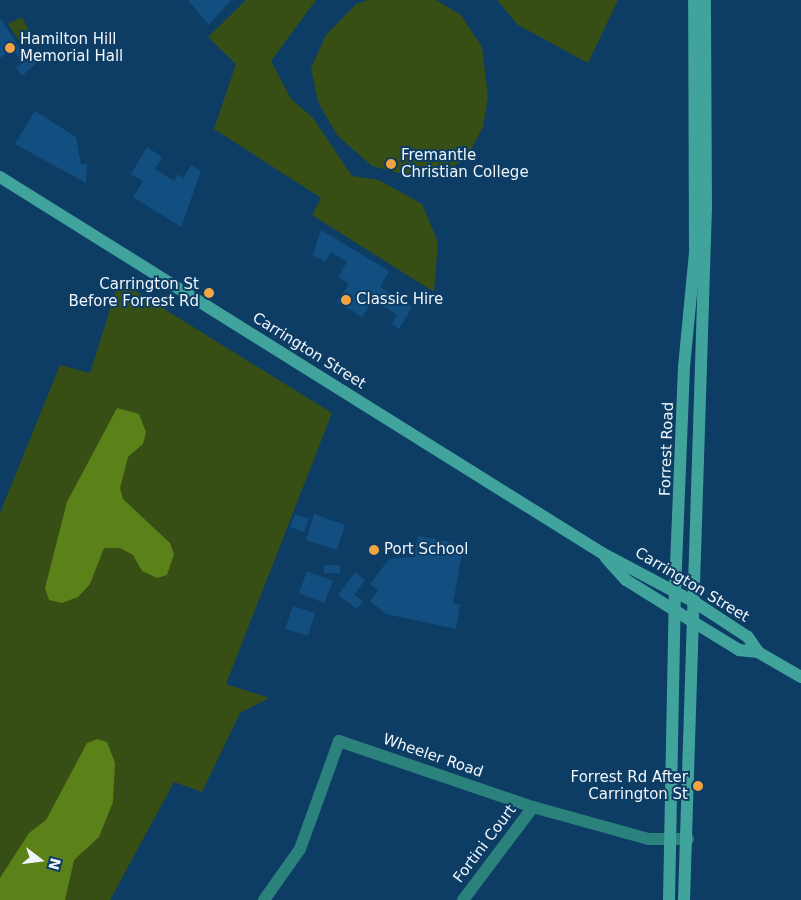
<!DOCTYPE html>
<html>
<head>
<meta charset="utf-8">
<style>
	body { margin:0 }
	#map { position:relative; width:801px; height:900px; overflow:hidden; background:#0d3d64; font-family:"DejaVu Sans",sans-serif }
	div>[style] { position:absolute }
	.green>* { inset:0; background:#374e14 }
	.forest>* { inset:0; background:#5b8119 }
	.building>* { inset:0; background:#124f80 }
	.minor>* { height:12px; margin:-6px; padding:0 6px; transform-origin:6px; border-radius:6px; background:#2b827c }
	.secondary>* { height:12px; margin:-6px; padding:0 6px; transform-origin:6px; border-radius:6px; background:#40a49d }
	.dots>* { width:14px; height:14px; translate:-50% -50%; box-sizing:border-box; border:2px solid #0d3d64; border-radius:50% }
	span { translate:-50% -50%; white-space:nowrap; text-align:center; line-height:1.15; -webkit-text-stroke:4px #0d3d64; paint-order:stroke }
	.poi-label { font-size:15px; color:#eff5fb }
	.left { translate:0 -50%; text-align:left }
	.right { translate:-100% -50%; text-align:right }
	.street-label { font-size:15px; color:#eff5fb }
	.north { position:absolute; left:15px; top:835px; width:50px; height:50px; -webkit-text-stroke:4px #0d3d64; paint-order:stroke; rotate:105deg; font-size:14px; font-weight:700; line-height:20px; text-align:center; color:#eff5fb }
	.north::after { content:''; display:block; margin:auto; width:18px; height:22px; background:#eff5fb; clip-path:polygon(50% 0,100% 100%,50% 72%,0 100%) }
</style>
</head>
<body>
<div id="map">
	<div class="green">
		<div style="clip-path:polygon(246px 0,316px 0,271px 61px,291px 99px,313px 118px,352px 176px,379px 180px,422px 204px,438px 242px,434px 292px,312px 215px,321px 198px,214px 129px,236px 64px,208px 37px)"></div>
		<div style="clip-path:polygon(368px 0,436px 0,461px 15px,482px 47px,488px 96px,483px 127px,466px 159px,438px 174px,406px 175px,372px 166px,337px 135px,318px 102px,311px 68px,326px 35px,356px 4px)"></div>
		<div style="clip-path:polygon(497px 0,618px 0,588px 63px,518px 25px)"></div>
		<div style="clip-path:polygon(22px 17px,36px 44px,22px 45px,8px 24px)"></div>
		<div style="clip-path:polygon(119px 281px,332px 413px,226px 684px,269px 698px,240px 713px,202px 792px,174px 782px,110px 900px,0 900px,0 513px,60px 365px,90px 373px)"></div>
	</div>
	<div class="forest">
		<div style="clip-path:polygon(117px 408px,139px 414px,146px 432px,143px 444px,128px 457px,120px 488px,123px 499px,170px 543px,174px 554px,167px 575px,157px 578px,142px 571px,133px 555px,120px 548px,104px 548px,90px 584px,78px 597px,62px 603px,49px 600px,45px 588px,67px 502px)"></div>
		<div style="clip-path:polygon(97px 739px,107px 742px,115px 763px,113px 802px,99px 837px,74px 860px,65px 900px,0 900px,0 878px,29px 833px,46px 820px,87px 743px)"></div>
	</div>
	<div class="building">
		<div style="clip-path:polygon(188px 0,231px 0,209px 25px)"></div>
		<div style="clip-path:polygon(0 18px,21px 50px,29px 56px,34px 51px,42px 58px,22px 76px,16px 67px,24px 63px,13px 50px,0 58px)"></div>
		<div style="clip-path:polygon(35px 111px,76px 137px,81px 165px,87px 164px,86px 183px,15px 144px)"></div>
		<div style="clip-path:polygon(147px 147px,162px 157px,155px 169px,174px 181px,178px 174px,183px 178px,191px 165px,201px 171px,181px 227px,133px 197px,143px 181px,131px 174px)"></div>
		<div style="clip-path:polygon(321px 230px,389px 271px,380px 287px,412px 307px,399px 329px,392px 324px,397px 315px,373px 300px,362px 317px,337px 302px,349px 284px,338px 277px,347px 262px,331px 252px,325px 262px,313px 255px)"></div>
		<div style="clip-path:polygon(295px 514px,309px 519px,304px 532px,290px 527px)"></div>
		<div style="clip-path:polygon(314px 514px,345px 525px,337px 550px,306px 540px)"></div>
		<div style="clip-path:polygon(418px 536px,455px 543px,454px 552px,462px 553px,453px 603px,460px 605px,456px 629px,386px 614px,370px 601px,378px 591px,370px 584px,389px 559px,414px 557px)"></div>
		<div style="clip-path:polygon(324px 565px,340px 565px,340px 573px,324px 573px)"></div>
		<div style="clip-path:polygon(307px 571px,333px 581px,324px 603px,299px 593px)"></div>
		<div style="clip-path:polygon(355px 572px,365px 580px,354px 595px,363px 601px,357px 609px,338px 595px)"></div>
		<div style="clip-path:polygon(293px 606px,315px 613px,308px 636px,285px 629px)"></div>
	</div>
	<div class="minor">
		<div style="left:264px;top:900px;width:62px;rotate:-54.8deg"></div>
		<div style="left:300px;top:849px;width:115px;rotate:-70.1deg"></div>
		<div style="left:339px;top:741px;width:205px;rotate:18.8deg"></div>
		<div style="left:533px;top:807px;width:119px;rotate:15.5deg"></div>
		<div style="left:648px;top:839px;width:40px"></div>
		<div style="left:463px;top:900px;width:116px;rotate:-53deg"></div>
	</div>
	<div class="secondary">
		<div style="left:0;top:177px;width:710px;rotate:31.99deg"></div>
		<div style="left:602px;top:553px;width:106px;rotate:28deg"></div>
		<div style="left:696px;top:603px;width:62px;rotate:33.2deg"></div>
		<div style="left:748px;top:637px;width:18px;rotate:56deg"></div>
		<div style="left:758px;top:652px;width:50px;rotate:30.2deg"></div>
		<div style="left:606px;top:558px;width:30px;rotate:48deg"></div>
		<div style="left:626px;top:580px;width:81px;rotate:31.9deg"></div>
		<div style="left:695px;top:623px;width:52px;rotate:31.5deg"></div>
		<div style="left:739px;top:650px;width:19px;rotate:6deg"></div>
		<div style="left:669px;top:900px;width:309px;rotate:-88.9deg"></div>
		<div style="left:675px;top:591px;width:224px;rotate:-87.7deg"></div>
		<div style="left:684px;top:367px;width:116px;rotate:-84.5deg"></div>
		<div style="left:695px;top:252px;width:252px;rotate:-90.2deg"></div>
		<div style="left:684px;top:900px;width:694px;rotate:-88.18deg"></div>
		<div style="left:706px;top:206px;width:206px;rotate:-90.3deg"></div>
	</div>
	<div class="dots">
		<div style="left:10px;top:48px;background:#f3a442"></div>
		<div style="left:391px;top:164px;background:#f3a442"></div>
		<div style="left:209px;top:293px;background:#f3a442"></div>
		<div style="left:346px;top:300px;background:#f3a442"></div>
		<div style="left:374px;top:550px;background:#f3a442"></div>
		<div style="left:698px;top:786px;background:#f3a442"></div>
	</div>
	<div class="poi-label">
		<span class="left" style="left:20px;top:48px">Hamilton Hill<br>Memorial Hall</span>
		<span class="left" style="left:401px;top:164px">Fremantle<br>Christian College</span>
		<span class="right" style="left:199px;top:293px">Carrington St<br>Before Forrest Rd</span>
		<span class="left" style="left:356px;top:300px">Classic Hire</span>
		<span class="left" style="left:384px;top:550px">Port School</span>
		<span class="right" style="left:688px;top:786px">Forrest Rd After<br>Carrington St</span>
	</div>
	<div class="street-label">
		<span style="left:309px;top:351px;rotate:32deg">Carrington Street</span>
		<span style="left:667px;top:449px;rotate:-88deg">Forrest Road</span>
		<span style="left:692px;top:585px;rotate:31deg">Carrington Street</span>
		<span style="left:433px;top:756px;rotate:19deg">Wheeler Road</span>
		<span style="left:485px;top:844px;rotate:-53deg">Fortini Court</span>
	</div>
	<div class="north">N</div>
</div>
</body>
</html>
